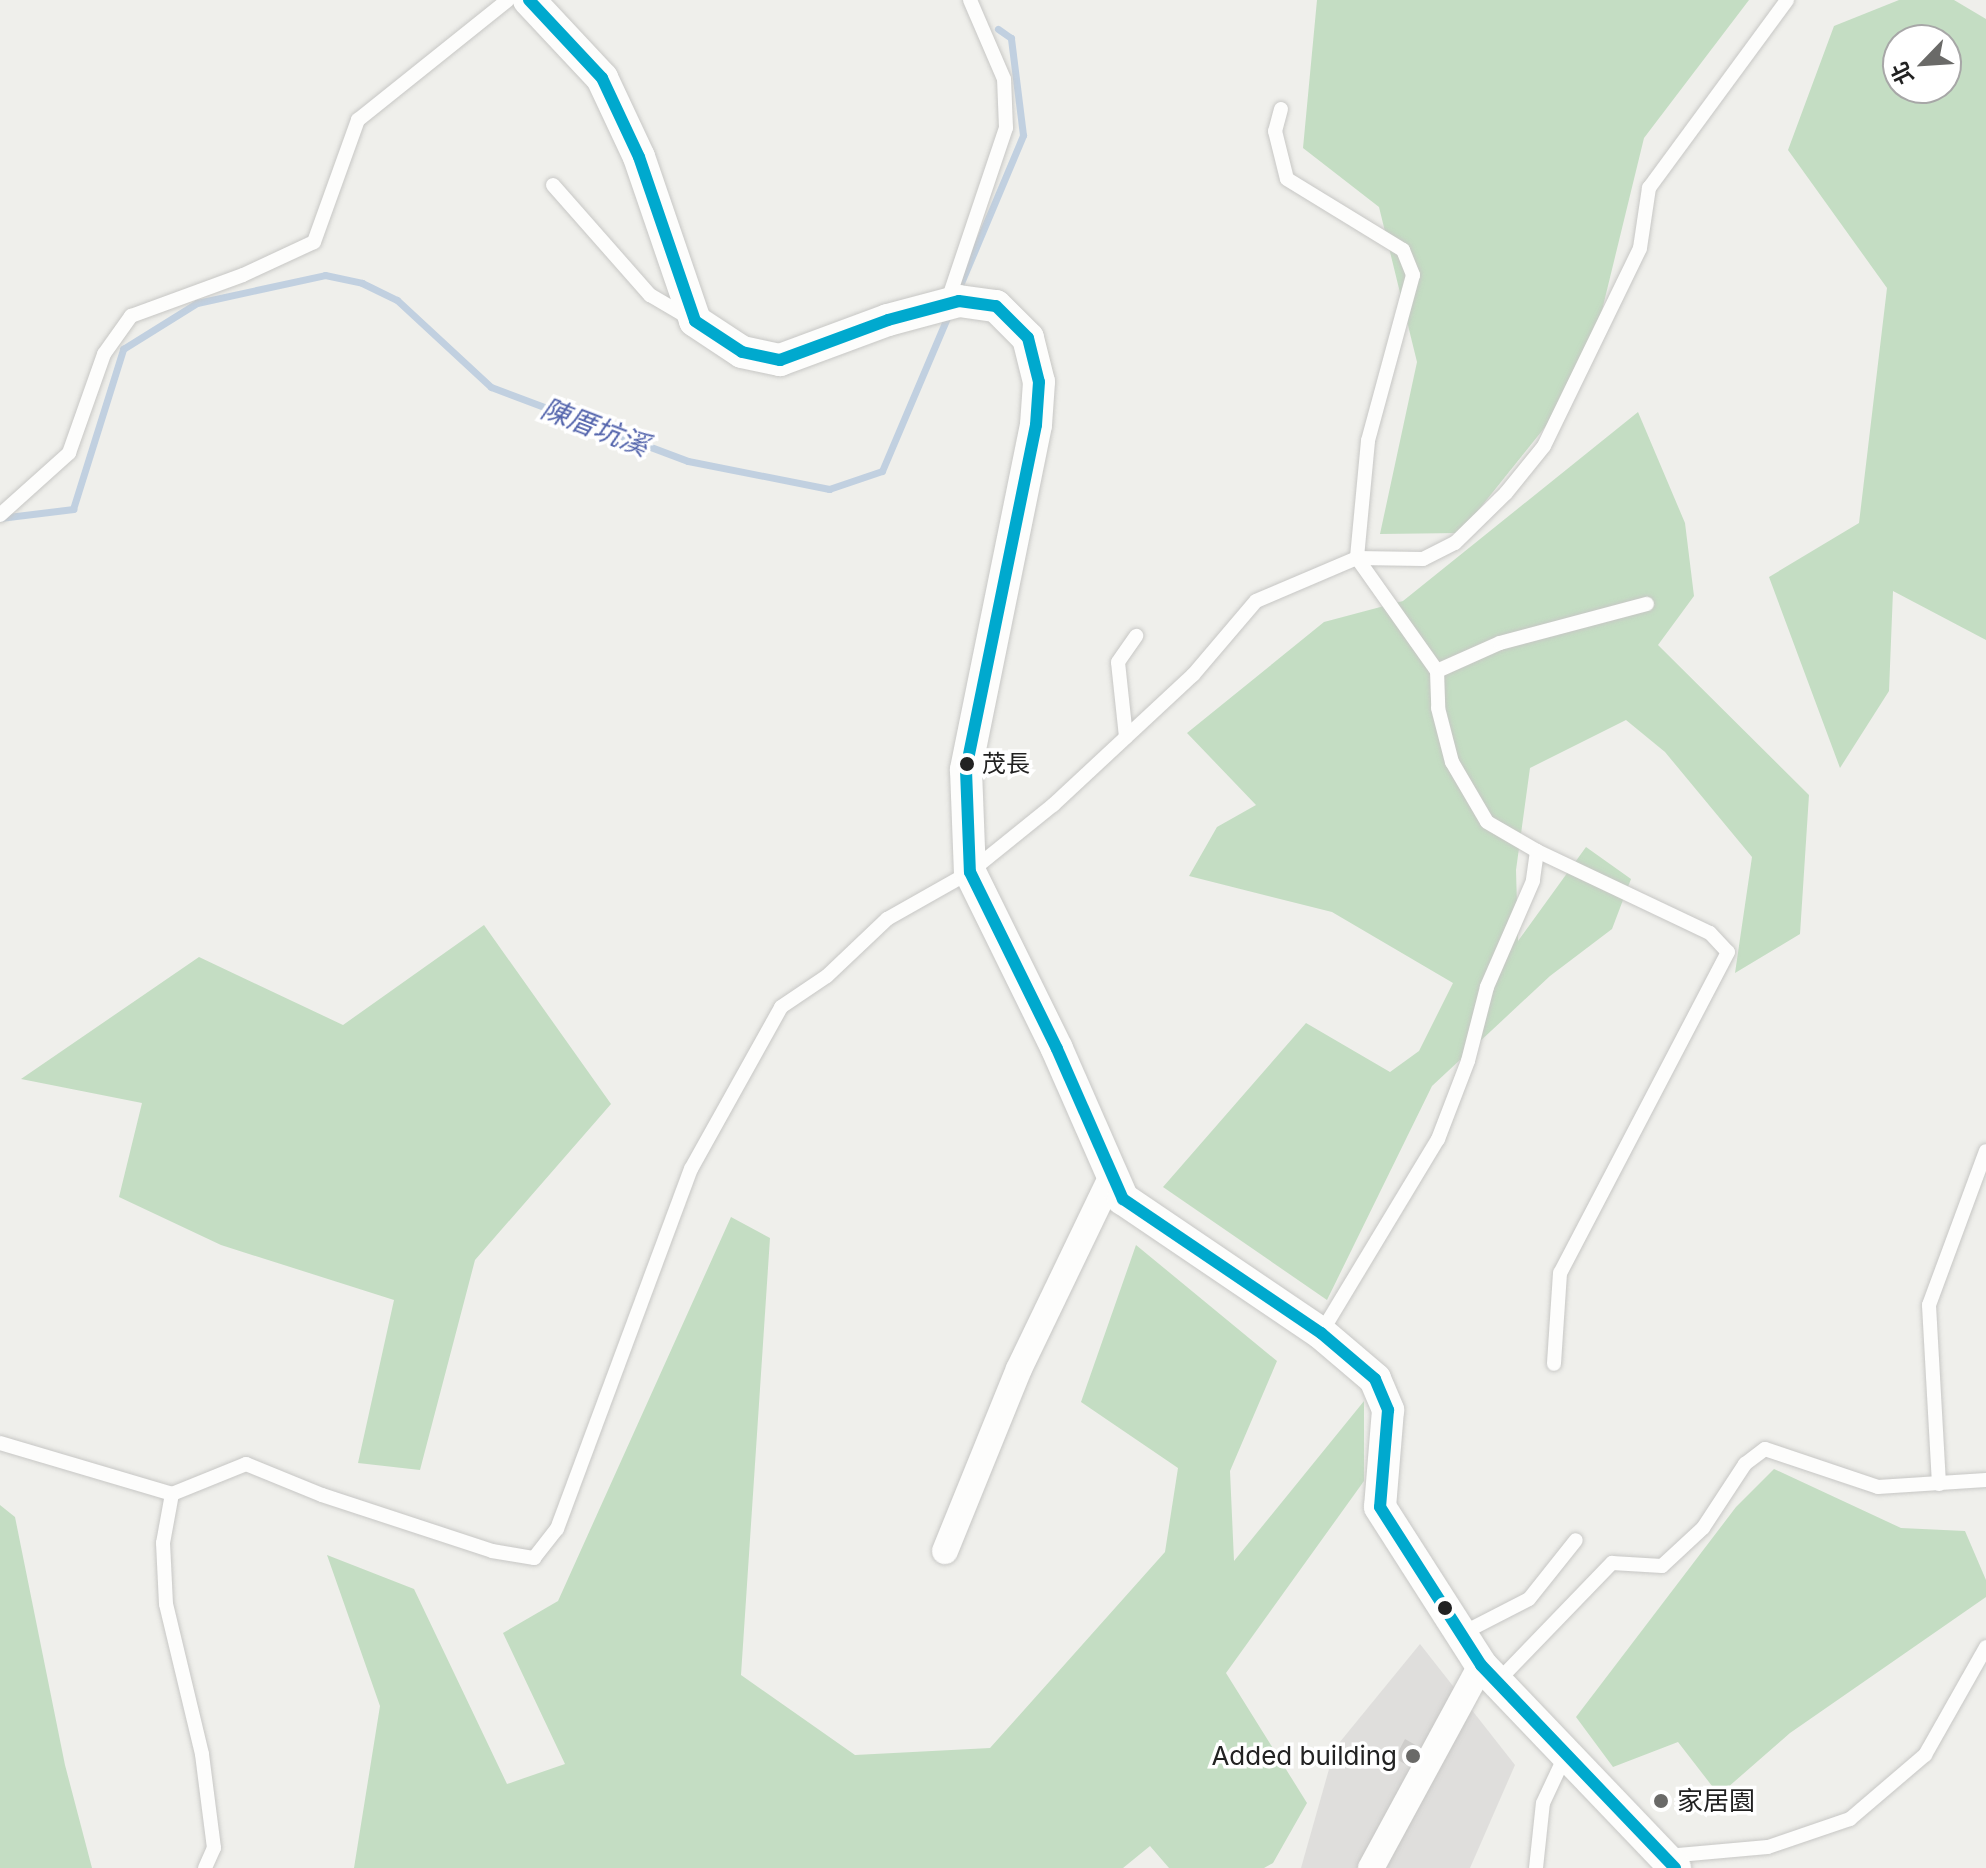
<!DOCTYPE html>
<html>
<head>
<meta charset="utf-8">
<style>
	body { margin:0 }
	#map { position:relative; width:1986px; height:1868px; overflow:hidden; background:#efefeb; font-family:Inter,"Noto Sans TC",sans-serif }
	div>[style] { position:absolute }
	.residential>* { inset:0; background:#dfdedc }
	.forest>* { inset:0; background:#c4ddc3 }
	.stream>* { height:7px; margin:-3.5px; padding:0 3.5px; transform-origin:3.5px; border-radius:3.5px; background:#c1d0e0 }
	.building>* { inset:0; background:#cecdcb }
	.roads { filter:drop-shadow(0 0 2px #c7c7c5) drop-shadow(0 0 2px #c7c7c5) }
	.service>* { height:14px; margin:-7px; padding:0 7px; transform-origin:7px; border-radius:7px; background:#fdfdfc }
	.minor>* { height:26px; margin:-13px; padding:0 13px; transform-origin:13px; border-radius:13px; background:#fdfdfc }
	.tertiary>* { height:32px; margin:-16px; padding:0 16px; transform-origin:16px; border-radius:16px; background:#fdfdfc }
	.bus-1>* { height:12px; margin:-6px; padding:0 6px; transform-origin:6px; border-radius:6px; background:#00a9ce }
	.dots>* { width:22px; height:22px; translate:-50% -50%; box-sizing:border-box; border:4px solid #fff; border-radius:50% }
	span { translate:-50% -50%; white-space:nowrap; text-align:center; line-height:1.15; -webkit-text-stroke:7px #fff; paint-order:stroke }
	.bus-label { font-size:24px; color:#222 }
	.left { translate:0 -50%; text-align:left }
	.poi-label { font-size:26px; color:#222 }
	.right { translate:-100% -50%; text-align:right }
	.water-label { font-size:28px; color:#5364ac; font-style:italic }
	.north { position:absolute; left:1882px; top:24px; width:80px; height:80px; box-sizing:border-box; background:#fff; border:2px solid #a7a7a7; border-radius:50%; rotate:245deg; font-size:22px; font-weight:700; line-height:32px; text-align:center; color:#222 }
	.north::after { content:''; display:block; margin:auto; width:28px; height:36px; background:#6a6a68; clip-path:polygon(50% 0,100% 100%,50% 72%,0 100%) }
</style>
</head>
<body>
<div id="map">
	<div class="residential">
		<div style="clip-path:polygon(1420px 1644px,1515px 1765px,1470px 1868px,1301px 1868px,1335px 1748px)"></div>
	</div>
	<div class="forest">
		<div style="clip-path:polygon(1317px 0,1749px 0,1644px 138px,1586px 376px,1460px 533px,1380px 534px,1417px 362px,1379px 207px,1303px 148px)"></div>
		<div style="clip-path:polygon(evenodd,1899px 0,1954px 0,1986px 19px,1986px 640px,1893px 591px,1889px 691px,1840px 768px,1769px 577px,1859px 523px,1887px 288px,1788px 150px,1834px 26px,1899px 0,1898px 40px,1946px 40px,1946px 88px,1898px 88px,1898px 40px)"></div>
		<div style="clip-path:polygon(1638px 412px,1685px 523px,1694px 596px,1658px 645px,1809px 795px,1800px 934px,1735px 973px,1752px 857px,1665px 752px,1626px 720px,1530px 768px,1516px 870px,1518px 941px,1586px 847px,1631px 879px,1612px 929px,1550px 976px,1432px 1086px,1327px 1300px,1163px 1187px,1306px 1023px,1390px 1072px,1419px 1051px,1453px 983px,1332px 912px,1189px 876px,1217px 827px,1256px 805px,1187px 733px,1324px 622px,1403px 601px)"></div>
		<div style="clip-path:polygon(484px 925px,611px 1104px,475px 1260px,420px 1470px,358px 1463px,394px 1300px,221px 1245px,119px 1197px,142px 1103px,21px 1079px,199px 957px,343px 1025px)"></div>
		<div style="clip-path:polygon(731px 1217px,770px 1238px,741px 1675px,855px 1755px,990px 1748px,1165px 1552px,1178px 1468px,1081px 1402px,1136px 1245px,1277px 1361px,1230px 1471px,1234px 1561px,1364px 1401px,1364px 1481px,1226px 1673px,1307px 1803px,1273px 1863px,1264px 1868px,1169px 1868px,1150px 1846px,1123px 1868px,354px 1868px,380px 1706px,327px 1555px,414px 1589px,507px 1784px,565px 1764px,503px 1633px,558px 1601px)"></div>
		<div style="clip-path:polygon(1774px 1469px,1901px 1528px,1965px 1531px,1986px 1580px,1986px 1597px,1790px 1733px,1719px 1795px,1678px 1742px,1613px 1767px,1576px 1717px,1736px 1507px)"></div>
		<div style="clip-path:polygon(0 1505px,15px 1517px,65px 1765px,92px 1868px,0 1868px)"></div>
	</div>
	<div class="stream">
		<div style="left:958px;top:290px;width:168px;rotate:-67.2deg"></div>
		<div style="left:1023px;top:135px;width:98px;rotate:-97.1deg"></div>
		<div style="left:1011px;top:38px;width:16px;rotate:-145deg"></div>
		<div style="left:0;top:518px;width:74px;rotate:-7deg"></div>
		<div style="left:73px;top:509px;width:168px;rotate:-72.6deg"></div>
		<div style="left:123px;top:349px;width:87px;rotate:-31.9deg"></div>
		<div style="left:197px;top:303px;width:131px;rotate:-12.3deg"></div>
		<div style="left:325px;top:275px;width:38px;rotate:12deg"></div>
		<div style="left:362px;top:283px;width:39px;rotate:26deg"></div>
		<div style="left:397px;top:300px;width:128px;rotate:42.8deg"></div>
		<div style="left:491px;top:387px;width:210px;rotate:20.6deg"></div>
		<div style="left:688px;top:461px;width:144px;rotate:11.2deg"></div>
		<div style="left:829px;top:489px;width:56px;rotate:-18.8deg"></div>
		<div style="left:882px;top:471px;width:172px;rotate:-67deg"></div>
	</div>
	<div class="building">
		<div style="clip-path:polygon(1405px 1739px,1419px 1747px,1408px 1766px,1395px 1758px)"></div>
	</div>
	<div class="roads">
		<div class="service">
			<div style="left:1281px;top:109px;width:23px;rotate:105deg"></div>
			<div style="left:1275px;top:131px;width:49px;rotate:76deg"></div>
			<div style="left:1287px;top:179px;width:136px;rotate:31.5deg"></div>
			<div style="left:1403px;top:250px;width:27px;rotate:68deg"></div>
			<div style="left:1413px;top:275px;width:172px;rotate:105.2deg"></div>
			<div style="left:1368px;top:441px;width:118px;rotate:95.4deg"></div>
			<div style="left:1357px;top:558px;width:138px;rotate:54.7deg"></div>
			<div style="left:1437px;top:671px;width:37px;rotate:88deg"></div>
			<div style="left:1438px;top:708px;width:56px;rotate:75.5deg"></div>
			<div style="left:1452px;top:762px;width:69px;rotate:59.7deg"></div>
			<div style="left:1487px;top:822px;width:58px;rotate:30.1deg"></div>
			<div style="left:1537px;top:851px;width:30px;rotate:98deg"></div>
			<div style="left:1533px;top:881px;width:116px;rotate:113.5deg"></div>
			<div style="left:1487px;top:987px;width:76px;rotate:104.4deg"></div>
			<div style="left:1468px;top:1061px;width:84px;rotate:111deg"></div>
			<div style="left:1438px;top:1139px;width:227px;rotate:121.1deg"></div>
			<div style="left:553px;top:185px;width:147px;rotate:48.6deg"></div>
			<div style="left:650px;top:295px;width:45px;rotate:30.5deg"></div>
			<div style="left:947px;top:303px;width:185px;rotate:-71.4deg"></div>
			<div style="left:1006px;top:128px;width:49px;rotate:-92.3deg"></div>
			<div style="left:1004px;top:79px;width:86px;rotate:-113.3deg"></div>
			<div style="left:0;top:515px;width:93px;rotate:-41.9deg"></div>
			<div style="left:69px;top:453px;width:105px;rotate:-70.5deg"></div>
			<div style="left:104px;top:354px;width:47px;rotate:-54.6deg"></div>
			<div style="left:131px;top:316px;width:119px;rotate:-20.1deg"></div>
			<div style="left:243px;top:275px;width:78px;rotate:-24.9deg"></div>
			<div style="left:314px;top:242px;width:130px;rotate:-70.2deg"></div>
			<div style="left:358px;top:120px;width:192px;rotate:-38.7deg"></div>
			<div style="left:1437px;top:671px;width:69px;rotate:-24deg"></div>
			<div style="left:1500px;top:643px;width:152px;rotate:-14.9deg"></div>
			<div style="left:1126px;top:737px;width:75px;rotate:-96.1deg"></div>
			<div style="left:1118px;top:662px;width:32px;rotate:-55deg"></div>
			<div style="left:1537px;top:851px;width:191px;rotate:25.4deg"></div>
			<div style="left:1710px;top:933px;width:26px;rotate:47deg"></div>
			<div style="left:1728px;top:952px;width:362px;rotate:117.6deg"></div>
			<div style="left:1560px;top:1273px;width:91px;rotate:93.8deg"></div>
			<div style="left:0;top:1443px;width:179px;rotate:16.5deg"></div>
			<div style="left:1939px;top:1484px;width:179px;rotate:-93.2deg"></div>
			<div style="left:1929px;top:1305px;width:164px;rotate:-69.7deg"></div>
			<div style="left:1461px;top:1634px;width:76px;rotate:-27.2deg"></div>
			<div style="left:1529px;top:1599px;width:75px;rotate:-51.5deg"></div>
			<div style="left:1496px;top:1683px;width:167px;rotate:-46deg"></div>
			<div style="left:1612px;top:1563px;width:50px;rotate:3.4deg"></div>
			<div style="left:1662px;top:1566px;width:56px;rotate:-42.8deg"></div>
			<div style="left:1703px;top:1528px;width:77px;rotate:-56.7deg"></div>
			<div style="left:1745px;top:1464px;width:25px;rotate:-37deg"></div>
			<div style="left:1765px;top:1449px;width:119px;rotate:18.6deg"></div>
			<div style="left:1878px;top:1487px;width:108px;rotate:-3.7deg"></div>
			<div style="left:1667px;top:1856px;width:101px;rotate:-5.1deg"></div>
			<div style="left:1768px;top:1847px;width:87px;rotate:-18.9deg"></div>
			<div style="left:1850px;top:1819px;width:99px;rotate:-40.5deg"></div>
			<div style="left:1925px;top:1755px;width:124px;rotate:-60.5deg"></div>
			<div style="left:205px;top:1868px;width:22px;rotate:-66deg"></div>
			<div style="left:214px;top:1848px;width:95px;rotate:-97.3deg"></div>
			<div style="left:202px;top:1754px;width:154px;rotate:-103.5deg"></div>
			<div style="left:166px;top:1604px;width:61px;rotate:-92.8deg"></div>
			<div style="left:163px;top:1543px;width:50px;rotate:-79.6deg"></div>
			<div style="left:172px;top:1494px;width:80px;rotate:-22.1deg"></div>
			<div style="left:246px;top:1464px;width:82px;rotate:22.2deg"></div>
			<div style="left:322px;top:1495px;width:179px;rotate:18.2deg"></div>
			<div style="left:492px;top:1551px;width:43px;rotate:9.5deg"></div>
			<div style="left:534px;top:1558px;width:37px;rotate:-52deg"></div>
			<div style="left:557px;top:1529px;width:384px;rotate:-69.6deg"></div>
			<div style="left:691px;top:1169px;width:185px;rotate:-60.9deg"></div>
			<div style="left:781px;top:1007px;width:55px;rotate:-34deg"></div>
			<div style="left:827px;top:976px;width:83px;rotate:-43.5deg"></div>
			<div style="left:887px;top:919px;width:95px;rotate:-29.5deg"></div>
			<div style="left:970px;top:872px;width:107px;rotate:-38.9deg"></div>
			<div style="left:1053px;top:805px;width:191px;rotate:-42.9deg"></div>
			<div style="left:1193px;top:675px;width:97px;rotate:-49.6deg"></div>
			<div style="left:1256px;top:601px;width:110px;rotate:-23.1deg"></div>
			<div style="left:1357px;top:558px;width:66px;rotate:0.9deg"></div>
			<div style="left:1423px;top:559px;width:36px;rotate:-27deg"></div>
			<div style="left:1455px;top:543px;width:71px;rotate:-44.4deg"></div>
			<div style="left:1506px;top:493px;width:60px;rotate:-51deg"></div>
			<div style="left:1544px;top:446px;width:220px;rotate:-64.1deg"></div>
			<div style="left:1640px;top:248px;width:61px;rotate:-81.5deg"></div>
			<div style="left:1649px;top:188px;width:233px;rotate:-53.7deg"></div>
			<div style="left:1536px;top:1868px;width:65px;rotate:-83.9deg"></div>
			<div style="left:1543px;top:1803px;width:54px;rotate:-64.9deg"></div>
		</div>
		<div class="minor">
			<div style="left:945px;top:1551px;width:196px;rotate:-67.9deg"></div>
			<div style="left:1019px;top:1369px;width:214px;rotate:-64.3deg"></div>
			<div style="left:1371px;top:1868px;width:231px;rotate:-61.5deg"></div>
		</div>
		<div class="tertiary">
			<div style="left:529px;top:0;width:107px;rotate:46.9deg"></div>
			<div style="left:602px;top:78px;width:87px;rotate:64.9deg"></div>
			<div style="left:639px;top:157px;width:173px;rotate:71.1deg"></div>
			<div style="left:695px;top:321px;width:56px;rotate:33.4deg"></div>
			<div style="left:742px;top:352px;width:39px;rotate:12deg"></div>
			<div style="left:780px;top:360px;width:115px;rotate:-20.3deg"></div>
			<div style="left:888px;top:320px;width:73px;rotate:-15deg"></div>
			<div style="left:959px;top:301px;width:37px;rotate:8deg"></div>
			<div style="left:996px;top:306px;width:45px;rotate:45deg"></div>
			<div style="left:1028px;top:338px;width:45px;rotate:76deg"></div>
			<div style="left:1039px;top:382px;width:43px;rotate:94deg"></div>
			<div style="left:1036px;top:425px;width:352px;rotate:101.5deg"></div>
			<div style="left:966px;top:770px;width:102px;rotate:87.8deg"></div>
			<div style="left:970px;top:872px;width:197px;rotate:63.8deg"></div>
			<div style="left:1057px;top:1049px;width:164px;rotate:66.3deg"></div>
			<div style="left:1123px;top:1199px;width:239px;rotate:34.1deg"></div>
			<div style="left:1321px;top:1333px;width:71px;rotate:40.4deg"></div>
			<div style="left:1375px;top:1379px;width:34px;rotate:67deg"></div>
			<div style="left:1388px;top:1410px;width:97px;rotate:94.7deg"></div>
			<div style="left:1380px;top:1507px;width:188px;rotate:57.4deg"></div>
			<div style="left:1481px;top:1665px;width:281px;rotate:46.3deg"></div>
		</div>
	</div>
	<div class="bus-1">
		<div style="left:529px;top:0;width:107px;rotate:46.9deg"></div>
		<div style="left:602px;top:78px;width:87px;rotate:64.9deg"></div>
		<div style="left:639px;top:157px;width:173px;rotate:71.1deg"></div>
		<div style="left:695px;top:321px;width:56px;rotate:33.4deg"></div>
		<div style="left:742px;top:352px;width:39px;rotate:12deg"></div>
		<div style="left:780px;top:360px;width:115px;rotate:-20.3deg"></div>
		<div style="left:888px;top:320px;width:73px;rotate:-15deg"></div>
		<div style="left:959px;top:301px;width:37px;rotate:8deg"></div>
		<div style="left:996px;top:306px;width:45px;rotate:45deg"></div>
		<div style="left:1028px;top:338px;width:45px;rotate:76deg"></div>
		<div style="left:1039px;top:382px;width:43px;rotate:94deg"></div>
		<div style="left:1036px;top:425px;width:352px;rotate:101.5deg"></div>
		<div style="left:966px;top:770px;width:102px;rotate:87.8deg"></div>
		<div style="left:970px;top:872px;width:197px;rotate:63.8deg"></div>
		<div style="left:1057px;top:1049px;width:164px;rotate:66.3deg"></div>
		<div style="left:1123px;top:1199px;width:239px;rotate:34.1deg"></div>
		<div style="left:1321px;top:1333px;width:71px;rotate:40.4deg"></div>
		<div style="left:1375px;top:1379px;width:34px;rotate:67deg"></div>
		<div style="left:1388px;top:1410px;width:97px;rotate:94.7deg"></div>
		<div style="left:1380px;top:1507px;width:188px;rotate:57.4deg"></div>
		<div style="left:1481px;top:1665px;width:281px;rotate:46.3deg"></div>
	</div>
	<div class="dots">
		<div style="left:967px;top:764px;background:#222"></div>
		<div style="left:1445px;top:1608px;background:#222"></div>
		<div style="left:1413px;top:1756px;background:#6a6a68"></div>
		<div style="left:1661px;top:1801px;background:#6a6a68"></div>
	</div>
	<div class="bus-label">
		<span class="left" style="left:982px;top:764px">茂長</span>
	</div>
	<div class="poi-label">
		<span class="right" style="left:1397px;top:1756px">Added building</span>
		<span class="left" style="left:1677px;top:1801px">家居園</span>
	</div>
	<div class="water-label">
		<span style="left:595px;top:427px;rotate:21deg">陳厝坑溪</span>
	</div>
	<div class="north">北</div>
</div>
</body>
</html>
